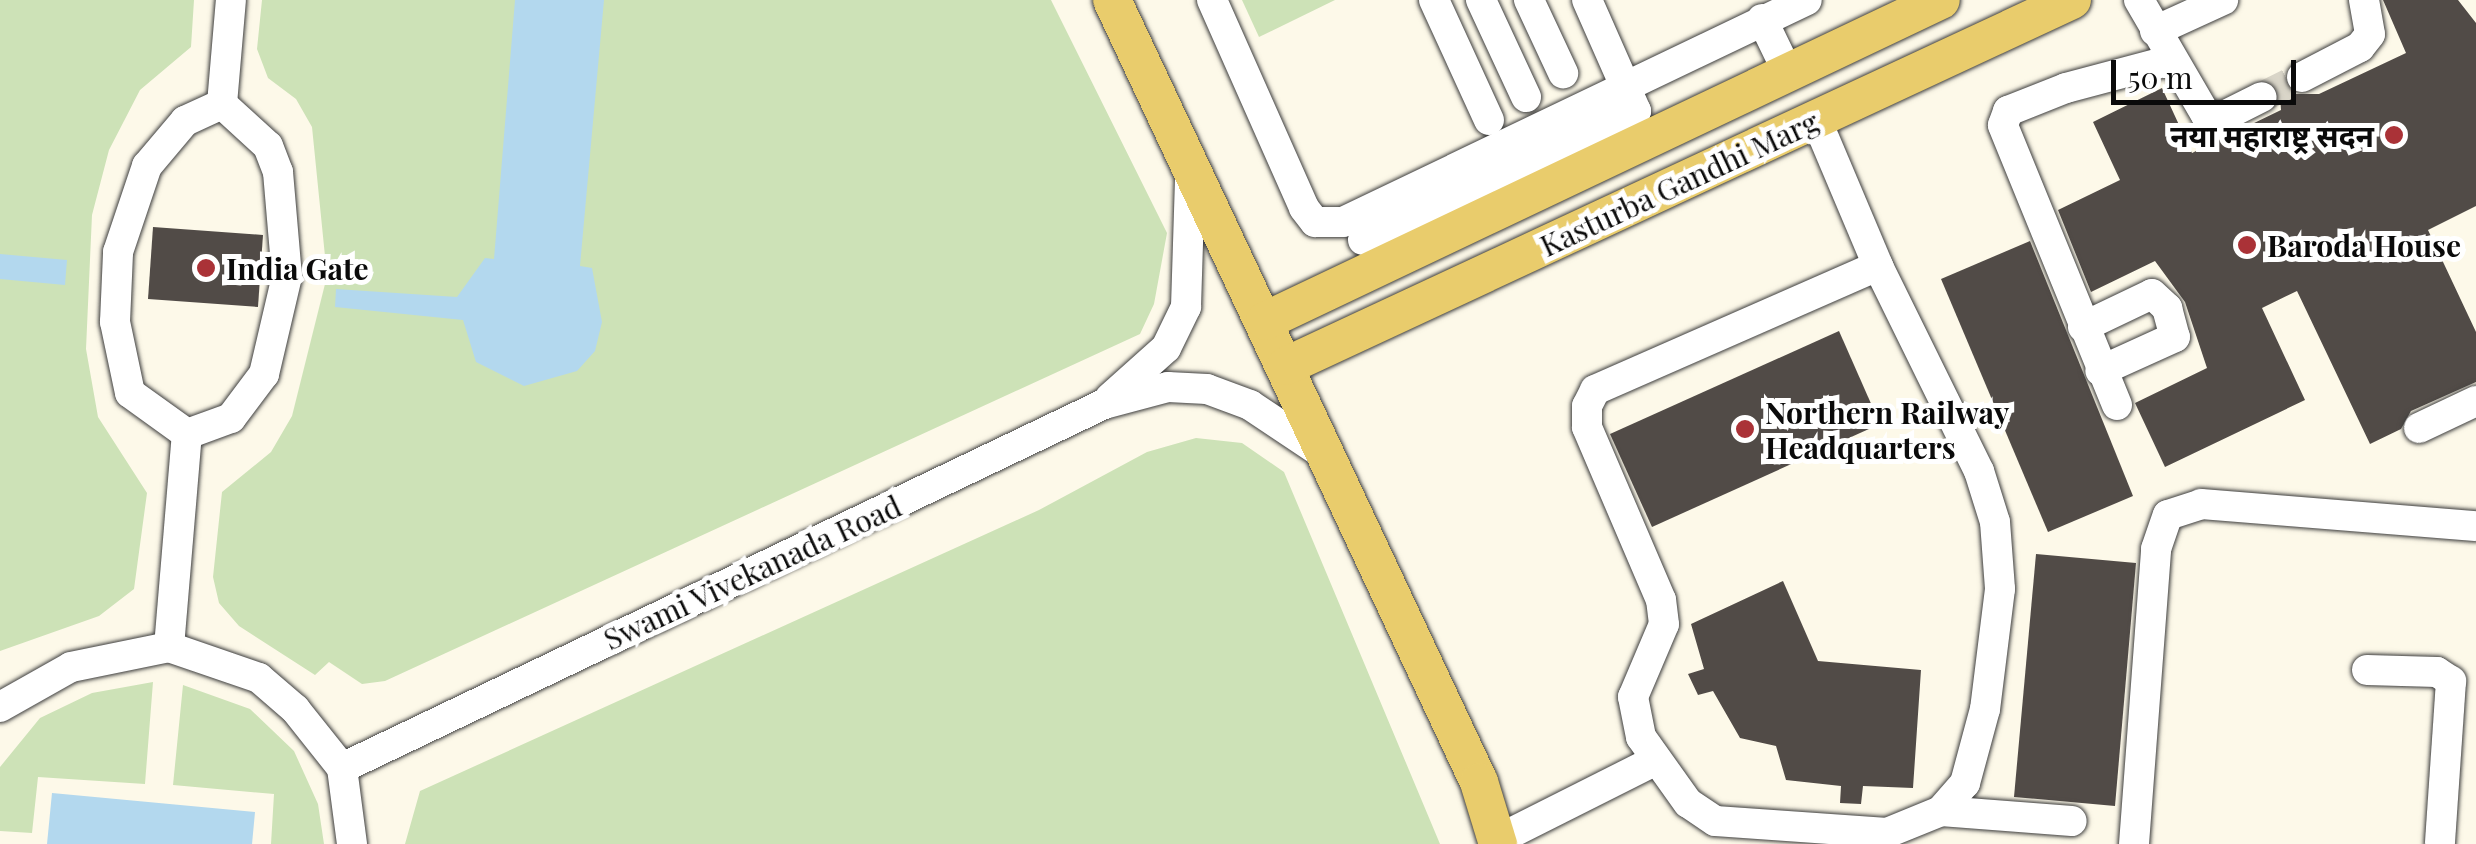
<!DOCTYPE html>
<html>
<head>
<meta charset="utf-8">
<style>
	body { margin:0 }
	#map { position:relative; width:2476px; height:844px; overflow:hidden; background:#fdf9e9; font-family:"Playfair Display","Noto Sans Devanagari",serif }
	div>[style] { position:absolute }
	.green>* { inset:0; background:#cde2b7 }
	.water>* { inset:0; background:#b3d8ee }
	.building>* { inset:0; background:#514b47 }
	.minor-tunnel>* { height:30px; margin-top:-15px; transform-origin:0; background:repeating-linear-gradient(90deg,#d9d5c8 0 30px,transparent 0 45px) }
	.roads { filter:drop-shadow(0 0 2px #3d3d3d) drop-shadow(0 0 2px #3d3d3d) }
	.minor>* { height:30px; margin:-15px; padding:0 15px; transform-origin:15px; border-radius:15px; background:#fff }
	.major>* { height:38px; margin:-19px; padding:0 19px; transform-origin:19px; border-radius:19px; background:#e9cc6c }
	.dots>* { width:28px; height:28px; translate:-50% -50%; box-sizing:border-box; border:5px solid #fff; border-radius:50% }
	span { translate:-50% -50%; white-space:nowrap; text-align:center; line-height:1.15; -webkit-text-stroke:10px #fff; paint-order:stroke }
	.poi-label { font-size:30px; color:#0a0a0a; font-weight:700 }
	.right { translate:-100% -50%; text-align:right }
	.left { translate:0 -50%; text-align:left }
	.street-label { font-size:30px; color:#0a0a0a }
	.scale { position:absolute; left:2111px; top:60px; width:185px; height:45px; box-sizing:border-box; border:5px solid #0a0a0a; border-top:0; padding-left:12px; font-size:30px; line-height:35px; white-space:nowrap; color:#0a0a0a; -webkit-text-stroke:8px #fff; paint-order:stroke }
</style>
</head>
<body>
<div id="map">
	<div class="green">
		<div style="clip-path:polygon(0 0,194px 0,191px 47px,140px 90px,109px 150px,92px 215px,86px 349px,98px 417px,147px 493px,134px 589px,99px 616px,0 651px)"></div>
		<div style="clip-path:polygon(262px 0,1051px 0,1167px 233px,1154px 304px,1140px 334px,385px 681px,362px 684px,329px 662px,315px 675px,239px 626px,219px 603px,213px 577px,222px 492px,271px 452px,292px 416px,327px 276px,312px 127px,296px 99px,268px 78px,257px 49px)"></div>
		<div style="clip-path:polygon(1242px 0,1335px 0,1259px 37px)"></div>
		<div style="clip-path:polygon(1196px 438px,1242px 443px,1284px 472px,1440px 844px,405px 844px,420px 791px,1039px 510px,1147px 452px)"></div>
		<div style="clip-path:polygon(153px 682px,145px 784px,38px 777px,32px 833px,0 831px,0 767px,40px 718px,92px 693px)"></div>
		<div style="clip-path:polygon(183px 685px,250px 709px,294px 751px,318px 804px,324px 844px,271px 844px,274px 794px,173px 785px)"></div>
	</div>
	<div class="water">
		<div style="clip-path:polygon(515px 0,604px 0,580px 266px,592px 268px,602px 322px,595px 351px,577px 371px,524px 386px,476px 362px,463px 320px,335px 307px,336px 289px,457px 297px,485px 258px,494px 259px)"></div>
		<div style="clip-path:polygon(0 254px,67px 260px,65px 285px,0 279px)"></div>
		<div style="clip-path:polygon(52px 793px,255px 812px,252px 844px,47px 844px)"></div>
	</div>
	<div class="building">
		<div style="clip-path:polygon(2383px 0,2458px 0,2476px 23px,2476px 206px,2428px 230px,2476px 332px,2476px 382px,2411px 411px,2401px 429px,2370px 444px,2297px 291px,2262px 308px,2305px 400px,2165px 467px,2135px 403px,2207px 368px,2185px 302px,2155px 261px,2091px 292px,2058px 210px,2120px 180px,2093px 122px,2162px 88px,2192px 153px,2281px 110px,2280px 94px,2319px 94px,2406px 53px)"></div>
		<div style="clip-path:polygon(153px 227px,263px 235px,258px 307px,148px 299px)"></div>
		<div style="clip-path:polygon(2030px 241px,2133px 496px,2048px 532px,1941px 279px)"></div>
		<div style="clip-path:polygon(1839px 331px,1880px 424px,1652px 527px,1610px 434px)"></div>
		<div style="clip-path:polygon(2036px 554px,2136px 563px,2115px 806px,2014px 797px)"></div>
		<div style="clip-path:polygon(1783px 581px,1818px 661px,1921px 670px,1913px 788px,1863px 786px,1861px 804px,1840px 803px,1841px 786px,1786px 780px,1776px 746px,1740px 738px,1713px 691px,1698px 695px,1688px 674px,1704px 669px,1691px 624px)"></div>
	</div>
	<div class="minor-tunnel">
		<div style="left:2262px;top:97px;width:45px;rotate:-26.6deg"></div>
	</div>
	<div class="roads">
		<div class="minor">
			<div style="left:1212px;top:0;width:227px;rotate:66.1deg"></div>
			<div style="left:1304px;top:208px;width:18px;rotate:52deg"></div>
			<div style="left:1315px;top:222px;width:28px"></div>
			<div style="left:1343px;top:222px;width:514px;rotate:-25.57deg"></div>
			<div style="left:1434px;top:0;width:132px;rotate:65.4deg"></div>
			<div style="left:1481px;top:0;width:107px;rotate:65.1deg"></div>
			<div style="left:1529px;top:0;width:81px;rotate:65deg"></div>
			<div style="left:2139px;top:0;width:133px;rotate:59.8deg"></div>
			<div style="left:2206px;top:115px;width:18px;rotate:3deg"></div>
			<div style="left:2224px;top:116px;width:42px;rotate:-26.6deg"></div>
			<div style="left:1762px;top:19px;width:60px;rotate:64.3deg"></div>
			<div style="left:2155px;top:31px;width:75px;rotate:-24.5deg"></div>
			<div style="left:2302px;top:77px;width:65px;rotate:-27.3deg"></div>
			<div style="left:2360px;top:47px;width:16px;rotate:-52deg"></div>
			<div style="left:2370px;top:34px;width:35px;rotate:-100deg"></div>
			<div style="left:222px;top:104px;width:62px;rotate:42.4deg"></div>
			<div style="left:268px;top:146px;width:28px;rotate:69deg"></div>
			<div style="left:278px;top:172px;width:104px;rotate:85.1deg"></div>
			<div style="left:287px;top:276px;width:101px;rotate:103.2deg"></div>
			<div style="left:264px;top:374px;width:55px;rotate:126.9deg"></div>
			<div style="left:231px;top:418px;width:47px;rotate:160deg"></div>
			<div style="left:187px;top:434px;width:70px;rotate:-144.3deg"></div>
			<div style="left:130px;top:393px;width:73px;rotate:-101.9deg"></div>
			<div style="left:115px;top:322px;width:70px;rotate:-87.5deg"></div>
			<div style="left:118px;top:252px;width:91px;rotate:-71.4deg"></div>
			<div style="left:147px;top:166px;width:59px;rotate:-49.8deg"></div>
			<div style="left:185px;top:121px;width:41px;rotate:-24.7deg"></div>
			<div style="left:222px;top:104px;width:104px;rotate:-85.1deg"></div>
			<div style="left:1816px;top:119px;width:160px;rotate:67.1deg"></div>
			<div style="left:1363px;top:240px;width:302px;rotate:-25.3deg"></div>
			<div style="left:1636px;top:111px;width:121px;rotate:-113.8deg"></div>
			<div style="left:1878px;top:266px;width:229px;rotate:63.8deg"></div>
			<div style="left:1979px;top:471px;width:53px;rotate:72.6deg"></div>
			<div style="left:1995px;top:522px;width:67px;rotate:85.7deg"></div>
			<div style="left:2000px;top:589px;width:121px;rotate:97.1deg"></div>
			<div style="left:1985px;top:709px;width:77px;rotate:105.1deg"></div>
			<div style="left:1965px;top:783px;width:37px;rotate:131deg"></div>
			<div style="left:1941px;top:811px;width:58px;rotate:157.8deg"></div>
			<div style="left:1887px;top:833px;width:172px;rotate:-176deg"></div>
			<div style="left:1715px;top:821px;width:32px;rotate:-146deg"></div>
			<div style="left:1688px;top:803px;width:81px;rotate:-125.5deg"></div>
			<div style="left:1641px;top:737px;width:41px;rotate:-101.3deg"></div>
			<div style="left:1633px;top:697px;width:79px;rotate:-67deg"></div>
			<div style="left:1664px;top:624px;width:24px;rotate:-97deg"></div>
			<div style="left:1661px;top:600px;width:188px;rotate:-113.2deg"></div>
			<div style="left:1587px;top:427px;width:21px;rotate:-90deg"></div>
			<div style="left:1587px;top:406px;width:18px;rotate:-63deg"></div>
			<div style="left:1595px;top:390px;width:309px;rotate:-23.7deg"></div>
			<div style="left:2083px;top:327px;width:76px;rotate:-25.6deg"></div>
			<div style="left:2152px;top:294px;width:21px;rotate:43deg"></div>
			<div style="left:2167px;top:308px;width:30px;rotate:75deg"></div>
			<div style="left:2175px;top:337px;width:82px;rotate:155.6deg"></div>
			<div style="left:1110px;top:398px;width:75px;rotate:-41.8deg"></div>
			<div style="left:1166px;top:348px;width:46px;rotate:-64deg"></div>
			<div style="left:1186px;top:307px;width:127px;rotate:-88.2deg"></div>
			<div style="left:2117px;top:405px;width:302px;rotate:-112.2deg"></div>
			<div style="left:2003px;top:125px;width:15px;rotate:-70deg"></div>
			<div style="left:2008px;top:111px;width:62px;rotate:-21.6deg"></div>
			<div style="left:2066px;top:88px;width:109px;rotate:-14.9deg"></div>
			<div style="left:2419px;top:428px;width:63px;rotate:-25.3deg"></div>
			<div style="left:169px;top:647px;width:214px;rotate:-85.2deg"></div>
			<div style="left:2367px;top:670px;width:70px;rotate:1.6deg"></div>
			<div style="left:2437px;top:672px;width:17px;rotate:33deg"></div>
			<div style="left:2451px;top:681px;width:163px;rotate:93.9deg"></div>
			<div style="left:0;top:707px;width:81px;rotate:-29.4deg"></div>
			<div style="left:71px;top:667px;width:100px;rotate:-11.5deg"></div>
			<div style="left:169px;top:647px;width:95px;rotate:19deg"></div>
			<div style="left:259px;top:678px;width:48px;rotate:40.7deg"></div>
			<div style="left:295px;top:709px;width:75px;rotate:51.5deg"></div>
			<div style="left:342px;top:768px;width:77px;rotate:82.5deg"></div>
			<div style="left:342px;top:768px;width:844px;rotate:-25.53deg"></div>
			<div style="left:1104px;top:404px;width:66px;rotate:-14.9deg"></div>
			<div style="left:1168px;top:387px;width:39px;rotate:3deg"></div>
			<div style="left:1207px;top:389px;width:46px;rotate:20.4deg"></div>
			<div style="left:1250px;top:405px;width:94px;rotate:33.7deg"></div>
			<div style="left:1941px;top:811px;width:131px;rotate:4.4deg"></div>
			<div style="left:1515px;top:831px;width:158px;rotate:-26.7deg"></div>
			<div style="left:2134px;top:844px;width:296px;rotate:-85.7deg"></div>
			<div style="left:2156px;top:549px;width:36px;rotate:-71deg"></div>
			<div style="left:2168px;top:515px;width:35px;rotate:-18deg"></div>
			<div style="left:2201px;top:504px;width:276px;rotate:4.6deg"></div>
		</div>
		<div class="major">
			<div style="left:1112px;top:0;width:864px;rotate:64.86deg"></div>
			<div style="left:1479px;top:782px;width:65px;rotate:73deg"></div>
			<div style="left:1265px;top:321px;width:748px;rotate:-25.4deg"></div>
			<div style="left:1286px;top:366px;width:867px;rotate:-24.97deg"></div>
		</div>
	</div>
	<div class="dots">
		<div style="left:2394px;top:135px;background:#aa3237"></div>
		<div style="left:2247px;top:245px;background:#aa3237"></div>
		<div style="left:206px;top:268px;background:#aa3237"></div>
		<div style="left:1745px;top:429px;background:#aa3237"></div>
	</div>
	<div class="poi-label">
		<span class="right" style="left:2374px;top:135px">नया महाराष्ट्र सदन</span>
		<span class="left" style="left:2267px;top:245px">Baroda House</span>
		<span class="left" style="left:226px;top:268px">India Gate</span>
		<span class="left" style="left:1765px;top:429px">Northern Railway<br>Headquarters</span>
	</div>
	<div class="street-label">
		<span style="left:1679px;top:183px;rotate:-25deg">Kasturba Gandhi Marg</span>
		<span style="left:752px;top:572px;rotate:-25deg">Swami Vivekanada Road</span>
	</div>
	<div class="scale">50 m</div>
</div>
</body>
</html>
